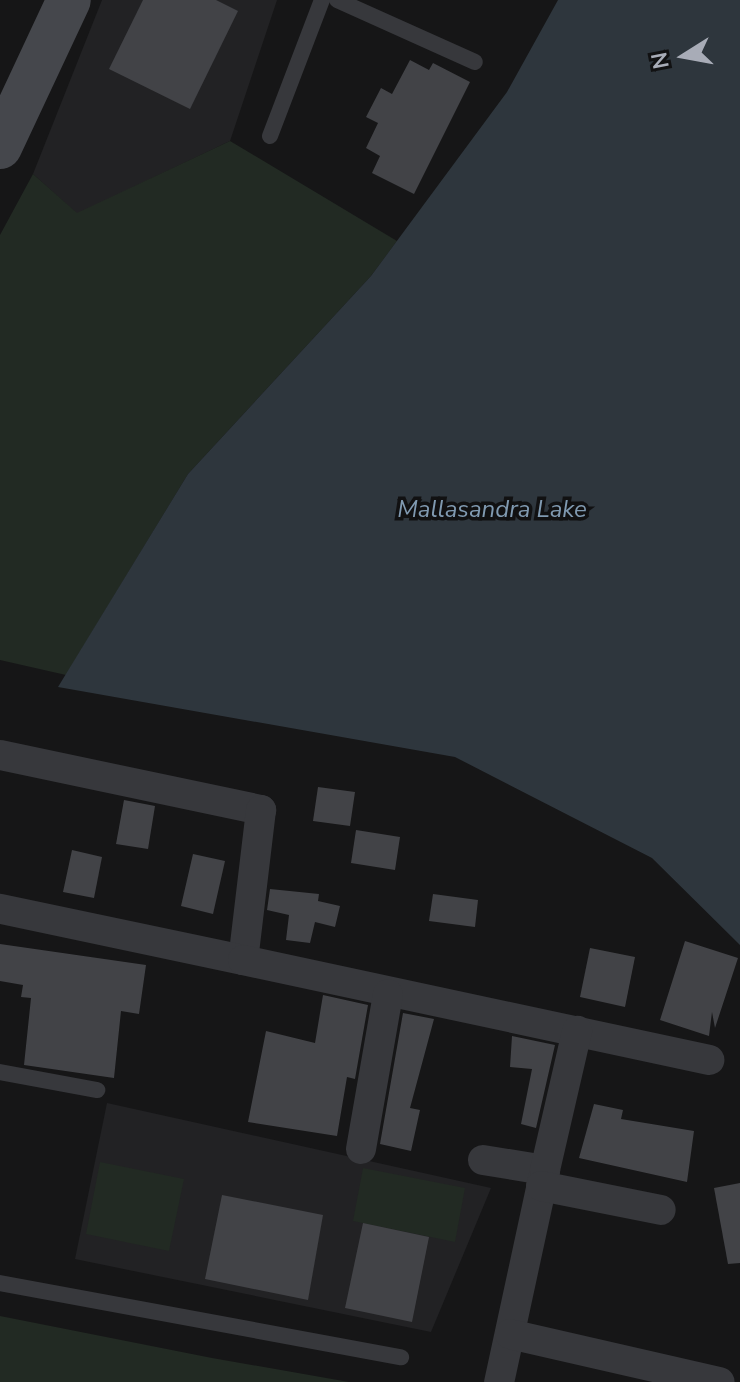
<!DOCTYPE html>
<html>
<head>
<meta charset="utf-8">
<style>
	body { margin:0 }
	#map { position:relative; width:740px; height:1382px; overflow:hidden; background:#161617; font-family:"Nunito Sans",sans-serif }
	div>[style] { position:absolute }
	.built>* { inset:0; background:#222224 }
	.green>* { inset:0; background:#222a23 }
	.water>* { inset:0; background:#2e363d }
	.building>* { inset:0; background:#424347 }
	.lane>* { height:16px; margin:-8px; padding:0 8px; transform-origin:8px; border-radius:8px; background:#37383c }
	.street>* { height:30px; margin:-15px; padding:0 15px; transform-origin:15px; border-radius:15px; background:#37383c }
	.secondary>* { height:44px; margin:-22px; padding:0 22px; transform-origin:22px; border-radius:22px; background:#45474c }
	span { translate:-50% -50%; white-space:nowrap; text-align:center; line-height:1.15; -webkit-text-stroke:7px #111112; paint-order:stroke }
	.water-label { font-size:24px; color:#809ab1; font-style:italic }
	.north { position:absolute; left:644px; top:16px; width:80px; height:80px; -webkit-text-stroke:6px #111112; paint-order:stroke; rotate:259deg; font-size:22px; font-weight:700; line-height:32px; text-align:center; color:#a8acb7 }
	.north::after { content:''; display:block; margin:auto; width:28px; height:36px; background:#a8acb7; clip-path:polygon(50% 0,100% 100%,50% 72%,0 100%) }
</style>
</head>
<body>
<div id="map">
	<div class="built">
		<div style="clip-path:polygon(102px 0,277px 0,230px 141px,77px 214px,33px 174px)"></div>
		<div style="clip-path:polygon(107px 1103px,491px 1188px,431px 1332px,75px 1259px)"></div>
	</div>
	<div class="green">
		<div style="clip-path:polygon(230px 141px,397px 241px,371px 276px,188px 474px,66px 675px,0 660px,0 235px,33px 174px,77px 213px)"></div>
		<div style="clip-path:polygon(100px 1162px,184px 1179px,169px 1251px,86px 1234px)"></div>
		<div style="clip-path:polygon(363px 1168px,465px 1188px,455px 1242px,353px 1221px)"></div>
		<div style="clip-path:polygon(0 1316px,212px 1358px,349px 1382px,0 1382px)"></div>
	</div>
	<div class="water">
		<div style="clip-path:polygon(558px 0,740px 0,740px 945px,652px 858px,455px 757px,58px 687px,188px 474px,371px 276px,507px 92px)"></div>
	</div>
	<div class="building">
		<div style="clip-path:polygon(143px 0,216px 0,238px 11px,190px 109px,109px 69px)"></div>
		<div style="clip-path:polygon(410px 60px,429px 70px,433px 63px,470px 82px,414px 194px,372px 173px,380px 156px,366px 148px,378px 123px,366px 117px,381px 88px,392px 94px)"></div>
		<div style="clip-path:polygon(318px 787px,355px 792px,350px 826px,313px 821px)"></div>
		<div style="clip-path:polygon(124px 800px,155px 806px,148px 849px,116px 844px)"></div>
		<div style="clip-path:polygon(356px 830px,400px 837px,395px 870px,351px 863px)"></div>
		<div style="clip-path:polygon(72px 850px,102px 857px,94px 898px,63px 892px)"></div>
		<div style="clip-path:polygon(193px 854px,225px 861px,213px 914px,181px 906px)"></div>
		<div style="clip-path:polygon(270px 889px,319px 894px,318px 901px,340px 906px,335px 927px,315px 922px,310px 943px,286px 940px,289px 915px,267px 910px)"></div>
		<div style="clip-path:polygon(433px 894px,478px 900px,475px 927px,429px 921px)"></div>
		<div style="clip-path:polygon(685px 941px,738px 958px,715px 1028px,712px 1012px,709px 1036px,660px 1020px)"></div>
		<div style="clip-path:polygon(0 944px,146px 965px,139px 1014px,121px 1011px,114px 1078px,24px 1065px,31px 998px,21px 997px,23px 985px,0 981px)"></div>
		<div style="clip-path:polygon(590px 948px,635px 957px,625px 1007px,580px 997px)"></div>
		<div style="clip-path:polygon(323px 995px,368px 1005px,355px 1079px,347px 1077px,337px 1136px,248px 1122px,266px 1031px,315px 1043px)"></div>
		<div style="clip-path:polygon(403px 1013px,434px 1019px,410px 1108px,420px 1110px,411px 1151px,380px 1144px)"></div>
		<div style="clip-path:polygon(512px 1036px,555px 1045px,536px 1128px,521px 1124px,532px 1069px,510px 1067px)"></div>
		<div style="clip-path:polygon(594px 1104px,623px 1110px,621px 1119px,694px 1131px,687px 1182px,579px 1158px)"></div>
		<div style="clip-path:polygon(740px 1183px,740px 1263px,728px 1264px,714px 1188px)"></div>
		<div style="clip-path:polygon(222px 1195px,323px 1215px,308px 1300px,205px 1279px)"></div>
		<div style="clip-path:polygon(363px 1223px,429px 1237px,412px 1322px,345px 1308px)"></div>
	</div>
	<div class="lane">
		<div style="left:337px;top:0;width:151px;rotate:24.2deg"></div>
		<div style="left:270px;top:136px;width:146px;rotate:-69.1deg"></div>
		<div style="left:0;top:1072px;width:99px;rotate:10.5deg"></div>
		<div style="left:0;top:1283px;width:408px;rotate:10.5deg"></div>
	</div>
	<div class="street">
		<div style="left:0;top:755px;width:267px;rotate:11.9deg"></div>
		<div style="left:261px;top:810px;width:151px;rotate:96.8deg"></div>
		<div style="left:243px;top:960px;width:248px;rotate:-168.1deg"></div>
		<div style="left:243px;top:960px;width:477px;rotate:12.1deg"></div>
		<div style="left:361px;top:1149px;width:157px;rotate:-80.1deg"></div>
		<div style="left:483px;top:1160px;width:63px;rotate:9.2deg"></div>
		<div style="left:545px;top:1170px;width:217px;rotate:102.2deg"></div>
		<div style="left:545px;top:1170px;width:143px;rotate:-77deg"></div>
		<div style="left:541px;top:1186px;width:122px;rotate:11.3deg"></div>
		<div style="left:510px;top:1334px;width:215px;rotate:12.9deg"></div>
	</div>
	<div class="secondary">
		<div style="left:0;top:147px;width:162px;rotate:-64.9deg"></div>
	</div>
	<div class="water-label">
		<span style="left:492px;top:510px">Mallasandra Lake</span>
	</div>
	<div class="north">N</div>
</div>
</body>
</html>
